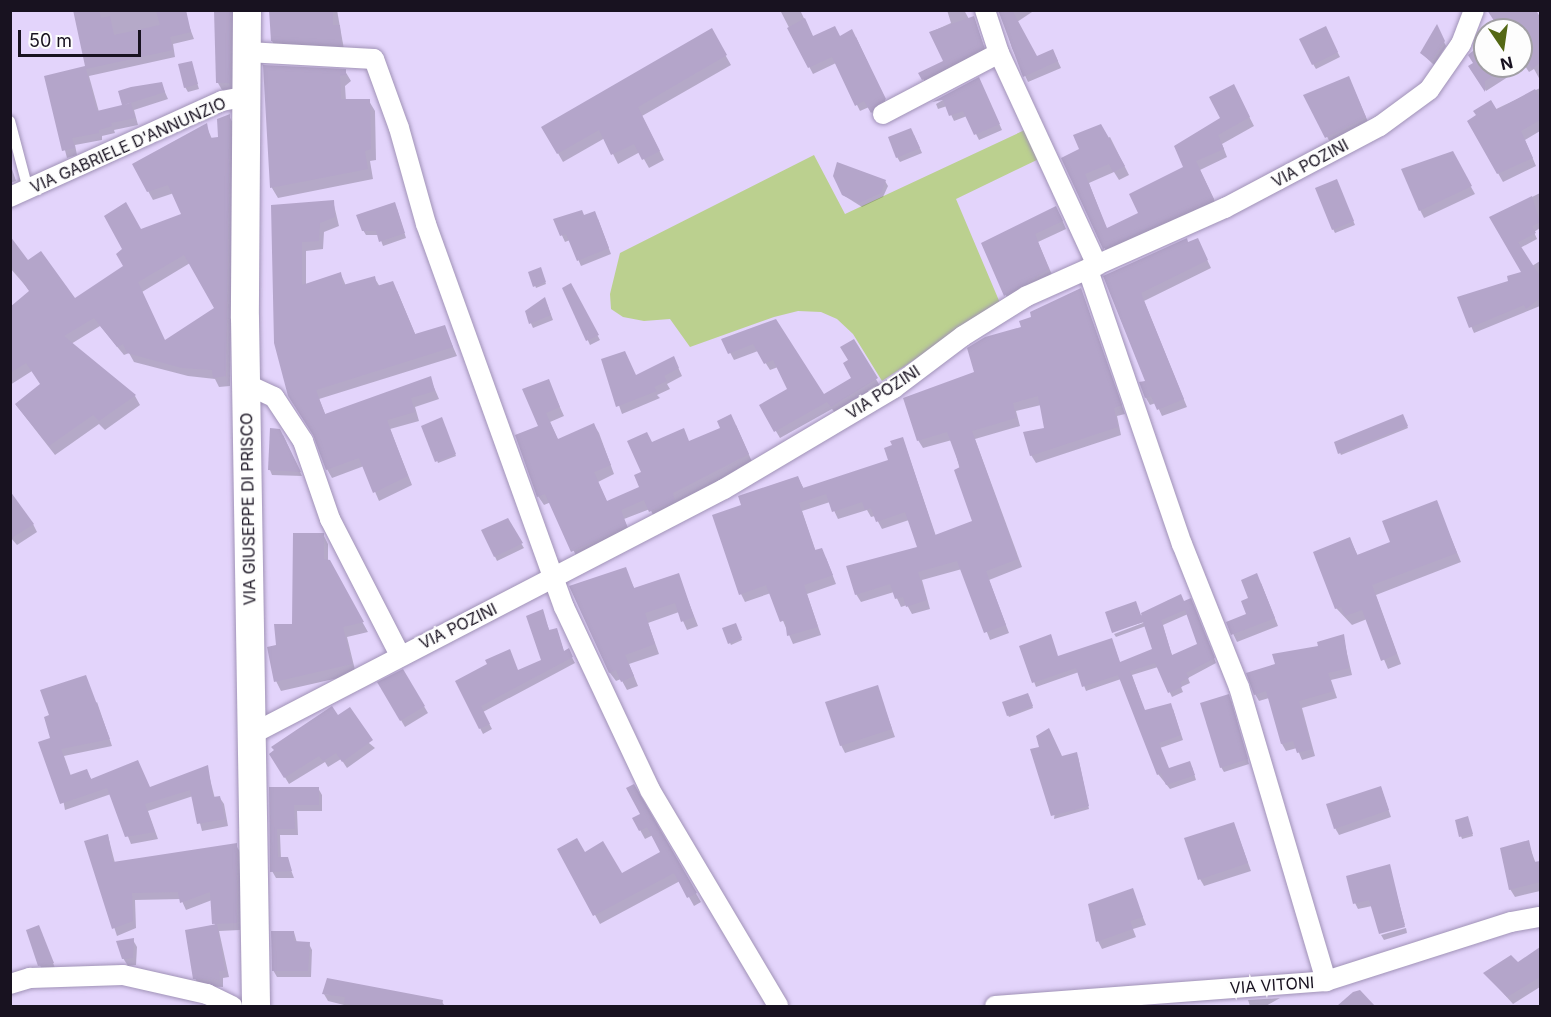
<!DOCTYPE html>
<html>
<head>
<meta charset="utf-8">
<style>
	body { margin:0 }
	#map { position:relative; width:1551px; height:1017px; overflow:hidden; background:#e3d4fb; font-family:Inter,sans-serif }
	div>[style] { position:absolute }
	.green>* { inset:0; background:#bbd08f }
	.shadow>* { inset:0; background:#0003 }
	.building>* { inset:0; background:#b4a5ca }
	.roads { filter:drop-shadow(0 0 2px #a092b6) drop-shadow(0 0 2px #a092b6) }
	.lane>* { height:10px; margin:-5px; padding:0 5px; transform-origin:5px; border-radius:5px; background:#fff }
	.street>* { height:20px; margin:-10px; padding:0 10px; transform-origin:10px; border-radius:10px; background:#fff }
	.secondary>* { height:28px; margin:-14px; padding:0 14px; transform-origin:14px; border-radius:14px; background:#fff }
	span { translate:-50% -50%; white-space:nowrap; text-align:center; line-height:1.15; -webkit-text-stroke:4.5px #fdfdfd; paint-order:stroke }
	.street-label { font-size:16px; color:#181220 }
	.frame { position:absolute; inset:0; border:12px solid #181220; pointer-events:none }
	.north { position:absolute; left:1473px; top:18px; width:60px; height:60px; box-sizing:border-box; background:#fdfdfd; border:2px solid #a19fa5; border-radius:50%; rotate:167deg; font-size:16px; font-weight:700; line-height:24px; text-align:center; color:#181220 }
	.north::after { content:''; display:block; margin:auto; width:21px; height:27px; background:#546815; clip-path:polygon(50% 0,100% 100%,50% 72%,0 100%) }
	.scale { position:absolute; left:18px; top:30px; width:123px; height:27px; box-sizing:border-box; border:3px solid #181220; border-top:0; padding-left:8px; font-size:18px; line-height:21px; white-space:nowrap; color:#181220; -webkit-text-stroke:4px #fdfdfd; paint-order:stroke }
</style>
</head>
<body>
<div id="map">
	<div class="green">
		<div style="clip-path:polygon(1029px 128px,1043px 157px,956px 199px,1000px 303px,882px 381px,853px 334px,837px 319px,821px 312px,798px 311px,774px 317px,690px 347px,670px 319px,644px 321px,623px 317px,611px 309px,610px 294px,620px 253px,814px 155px,845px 214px)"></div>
	</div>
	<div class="shadow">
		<div style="clip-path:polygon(74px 10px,183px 10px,194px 39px,173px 44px,175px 57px,89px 76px,99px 112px,125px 106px,161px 83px,168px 99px,134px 110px,138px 125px,114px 130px,115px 133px,102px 136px,102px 140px,75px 145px,77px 155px,67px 158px,46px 77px,87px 67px)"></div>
		<div style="clip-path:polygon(215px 10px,237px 10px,233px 89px,222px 90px,218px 83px)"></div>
		<div style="clip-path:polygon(272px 10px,337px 10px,345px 55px,278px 51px,272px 41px)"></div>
		<div style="clip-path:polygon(780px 10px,800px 10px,813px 37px,856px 37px,888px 107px,876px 118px,869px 107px,860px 111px,836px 63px,813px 74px)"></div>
		<div style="clip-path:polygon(947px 10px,964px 10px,969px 19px,974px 18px,987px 55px,927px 86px,920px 73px,945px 61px,931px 32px,951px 23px)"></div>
		<div style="clip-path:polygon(1001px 10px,1035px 10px,1017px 22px,1036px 58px,1056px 57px,1061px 68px,1028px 82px,1012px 48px)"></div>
		<div style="clip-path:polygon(1535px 10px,1540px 20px,1540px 80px,1534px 69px,1529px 72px,1525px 66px,1486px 91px,1470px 66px,1474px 64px,1469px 55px,1485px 43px,1485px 66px,1521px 66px,1521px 30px,1501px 30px)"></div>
		<div style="clip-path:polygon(1437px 27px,1446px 46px,1434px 65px,1421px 53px)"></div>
		<div style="clip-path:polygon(711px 30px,731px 65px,642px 116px,664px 160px,649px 168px,640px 152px,618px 164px,605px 138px,563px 162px,543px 127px)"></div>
		<div style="clip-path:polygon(1328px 33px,1340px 57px,1316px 69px,1313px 64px)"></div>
		<div style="clip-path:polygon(191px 63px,199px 89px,188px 92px,185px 87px)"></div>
		<div style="clip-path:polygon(265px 66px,345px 71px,351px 81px,345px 86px,346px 101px,369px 101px,375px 111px,376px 160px,370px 161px,373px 179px,278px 198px,272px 188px)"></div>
		<div style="clip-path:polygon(979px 79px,1002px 130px,979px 140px,967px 116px,954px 121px,947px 106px,938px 109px,936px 104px)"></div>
		<div style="clip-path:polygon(1352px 85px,1369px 124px,1331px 144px,1305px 96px)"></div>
		<div style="clip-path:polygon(1540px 88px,1540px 131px,1525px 140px,1536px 166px,1503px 182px,1469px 122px)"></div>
		<div style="clip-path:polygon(1238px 95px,1254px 126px,1222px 144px,1227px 157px,1200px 170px,1218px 208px,1109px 257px,1063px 159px,1110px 137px,1129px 175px,1119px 180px,1114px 172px,1089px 183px,1107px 230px,1140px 213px,1185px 168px)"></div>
		<div style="clip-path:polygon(evenodd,229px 116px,234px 125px,230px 386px,219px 387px,215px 379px,188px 376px,134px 362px,129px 353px,124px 355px,100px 326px,71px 344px,135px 396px,140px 405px,105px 430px,99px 424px,55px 455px,16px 405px,42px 385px,32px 371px,10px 385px,10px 309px,31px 292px,10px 268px,10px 238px,28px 262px,74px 300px,125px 267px,141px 231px,183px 214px,174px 193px,153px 200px,148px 191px,206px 125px,212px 139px,220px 139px,229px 116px,190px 263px,216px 309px,165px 342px,142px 292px,190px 263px)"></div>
		<div style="clip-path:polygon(914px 135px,922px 153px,900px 162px,897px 157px)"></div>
		<div style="clip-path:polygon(1452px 153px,1475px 194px,1424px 218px,1420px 210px)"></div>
		<div style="clip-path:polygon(10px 163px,16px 181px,10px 183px)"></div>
		<div style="clip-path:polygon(885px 181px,888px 186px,883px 197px,862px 207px,843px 195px)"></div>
		<div style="clip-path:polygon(1338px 185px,1355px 225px,1335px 233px,1333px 229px)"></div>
		<div style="clip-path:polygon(1540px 193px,1540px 228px,1534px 232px,1537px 239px,1520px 248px,1532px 266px,1540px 261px,1540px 306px,1474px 333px,1459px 298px,1510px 282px,1523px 272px,1492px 217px)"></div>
		<div style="clip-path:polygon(333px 201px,339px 226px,324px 232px,323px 249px,306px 251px,306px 285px,341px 274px,346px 286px,374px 277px,380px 287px,397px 291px,416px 336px,444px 326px,457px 356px,319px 399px,326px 416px,430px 378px,439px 399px,415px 407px,419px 421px,390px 429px,412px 485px,379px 501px,364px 466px,332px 478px,327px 469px,272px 206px)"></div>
		<div style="clip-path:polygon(397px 209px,406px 238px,383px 246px,379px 235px,366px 235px,363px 230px)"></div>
		<div style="clip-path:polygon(1060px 215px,1066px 229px,1038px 242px,1053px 277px,1009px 302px,983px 244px)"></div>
		<div style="clip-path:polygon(584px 217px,598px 219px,611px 254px,581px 266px,570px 240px,565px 242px,555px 220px)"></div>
		<div style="clip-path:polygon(1188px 243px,1201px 247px,1211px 268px,1144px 301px,1187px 407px,1162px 416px,1156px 403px,1150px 405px,1146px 398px,1147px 381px,1105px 277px)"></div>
		<div style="clip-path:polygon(540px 269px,546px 284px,536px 288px,530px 273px)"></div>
		<div style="clip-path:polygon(570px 285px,600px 340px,590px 345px,564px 288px)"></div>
		<div style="clip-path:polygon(1081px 290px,1125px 414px,1117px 416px,1121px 435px,1036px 463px,1031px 455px,1045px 429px,1041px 405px,1016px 411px,1020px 426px,975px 439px,1022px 567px,989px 580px,1009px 633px,990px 640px,962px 569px,922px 580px,930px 609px,912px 614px,907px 605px,901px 607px,894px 592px,861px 602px,856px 594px,919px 548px,909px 520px,882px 529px,875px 516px,871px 517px,867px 510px,838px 519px,830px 502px,802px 511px,816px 552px,826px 558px,836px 584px,807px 594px,821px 635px,793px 644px,771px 593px,745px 602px,741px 594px,743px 506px,798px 478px,804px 489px,890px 461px,903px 439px,936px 536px,974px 522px,952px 440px,923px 448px,918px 440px,976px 373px,1033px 318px)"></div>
		<div style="clip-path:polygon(547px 304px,553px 320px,533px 328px,526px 312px)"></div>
		<div style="clip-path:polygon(776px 321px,824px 396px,853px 378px,854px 341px,880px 386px,836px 414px,832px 409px,780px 438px,761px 406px,789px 389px,778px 367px,770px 370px,758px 351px,734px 360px,723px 339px)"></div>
		<div style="clip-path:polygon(603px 360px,636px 377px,677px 365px,682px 376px,667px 384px,670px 389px,657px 395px,660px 398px,622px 414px)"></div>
		<div style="clip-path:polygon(548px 381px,564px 416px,550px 422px,558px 440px,594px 425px,599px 433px,614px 474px,598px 482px,607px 502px,641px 487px,652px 444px,690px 443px,736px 425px,753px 464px,656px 520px,650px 509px,624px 519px,631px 535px,578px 560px,551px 502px,544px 505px,538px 496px,540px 427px)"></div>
		<div style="clip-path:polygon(1403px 416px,1408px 428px,1341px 455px,1336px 443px)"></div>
		<div style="clip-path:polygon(441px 419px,456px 456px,438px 463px,423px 426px)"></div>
		<div style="clip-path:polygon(283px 435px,302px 476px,272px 475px,270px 470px)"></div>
		<div style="clip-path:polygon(1436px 502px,1461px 562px,1376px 595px,1401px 664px,1388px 669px,1367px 619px,1352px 625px,1336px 608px,1350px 539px,1358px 556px,1392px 543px)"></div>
		<div style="clip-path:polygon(507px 520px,524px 548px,497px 561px,483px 531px)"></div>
		<div style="clip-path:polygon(33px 524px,37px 532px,17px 545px,10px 537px)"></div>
		<div style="clip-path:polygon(323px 534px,328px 544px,328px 561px,368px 632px,347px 637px,356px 674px,281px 691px,276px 681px,277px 646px,294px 626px)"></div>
		<div style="clip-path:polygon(625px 569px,635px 590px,678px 575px,698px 626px,687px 630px,679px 612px,648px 623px,659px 654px,629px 664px,638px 686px,627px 690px,621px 679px,616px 681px,610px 673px,571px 587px)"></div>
		<div style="clip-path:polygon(1261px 583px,1278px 626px,1237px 642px,1228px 623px,1248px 615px,1250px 599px)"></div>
		<div style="clip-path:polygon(evenodd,1169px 600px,1193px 604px,1216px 663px,1188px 678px,1190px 683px,1181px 687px,1183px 692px,1172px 697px,1158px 667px,1132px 675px,1145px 712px,1173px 709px,1183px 740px,1160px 748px,1169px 770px,1192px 767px,1196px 780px,1170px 789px,1158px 774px,1121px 679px,1086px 691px,1079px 672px,1036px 687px,1021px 647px,1058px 657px,1112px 640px,1120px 663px,1153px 650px,1146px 626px,1116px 637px,1114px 634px,1151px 620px,1113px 631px,1169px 600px,1188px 614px,1199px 645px,1172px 656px,1163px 625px,1188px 614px)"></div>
		<div style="clip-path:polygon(542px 611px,550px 632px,557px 630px,564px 652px,568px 650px,575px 663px,483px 712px,492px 729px,483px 734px,457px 682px,518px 671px,543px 661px)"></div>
		<div style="clip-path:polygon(735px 624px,742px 640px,731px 645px,724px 629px)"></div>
		<div style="clip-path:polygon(1343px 636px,1352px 675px,1331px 680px,1337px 698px,1302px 708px,1315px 756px,1302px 760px,1297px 748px,1286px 751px,1282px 744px,1269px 698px,1259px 701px,1255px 694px,1277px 665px)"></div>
		<div style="clip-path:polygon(403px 671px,428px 713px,405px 727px,379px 683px)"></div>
		<div style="clip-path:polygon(877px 687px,895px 737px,845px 753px,841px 745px)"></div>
		<div style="clip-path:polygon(1029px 696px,1033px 708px,1009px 717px,1008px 715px)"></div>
		<div style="clip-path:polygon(1231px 700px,1249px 764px,1224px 772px,1221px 767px)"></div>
		<div style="clip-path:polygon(97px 702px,112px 746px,64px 756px,71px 776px,87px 771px,92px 781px,150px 789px,207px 767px,215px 799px,220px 798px,224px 804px,228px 826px,202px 831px,193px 796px,148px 811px,158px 839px,131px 844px,111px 794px,65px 810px,52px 739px)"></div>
		<div style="clip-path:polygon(337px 717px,375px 748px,347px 768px,341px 759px,328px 767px,325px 762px,289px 784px,271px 754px)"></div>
		<div style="clip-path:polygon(1062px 757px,1078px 757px,1089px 809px,1054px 819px)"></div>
		<div style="clip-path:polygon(633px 786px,701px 902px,694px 906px,680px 881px,600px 924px,559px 849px,585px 854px,621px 875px,662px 853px,653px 835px,645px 839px,634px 819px,642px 814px)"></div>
		<div style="clip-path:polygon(271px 788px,318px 788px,322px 795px,322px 811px,297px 811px,298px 835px,280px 835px,281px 859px,287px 859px,294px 878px,276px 878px,272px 871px)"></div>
		<div style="clip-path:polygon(1381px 788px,1391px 817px,1339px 835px,1335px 828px)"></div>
		<div style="clip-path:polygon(1468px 819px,1473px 836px,1462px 839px,1456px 821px)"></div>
		<div style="clip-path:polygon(1234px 824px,1251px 871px,1204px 886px,1200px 879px)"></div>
		<div style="clip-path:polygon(108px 836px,115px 863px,236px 845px,240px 852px,240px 930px,219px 931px,229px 977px,223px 978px,223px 987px,199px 986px,195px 978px,215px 926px,212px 900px,186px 910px,181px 899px,135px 900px,136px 928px,117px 936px,86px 842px)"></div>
		<div style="clip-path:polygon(1528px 842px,1536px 864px,1540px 864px,1540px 891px,1515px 897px,1510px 889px)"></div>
		<div style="clip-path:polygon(1389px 866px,1405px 925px,1380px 932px,1372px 906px,1358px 909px,1355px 903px)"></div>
		<div style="clip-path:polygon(1132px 890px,1146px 925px,1133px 929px,1136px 937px,1102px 949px,1098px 941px)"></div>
		<div style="clip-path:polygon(1406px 928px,1407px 933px,1384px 940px,1381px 935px)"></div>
		<div style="clip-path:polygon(41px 932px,55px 968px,42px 970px,40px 965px)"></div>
		<div style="clip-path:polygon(294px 932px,297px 943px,309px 944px,312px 950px,311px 977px,277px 977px,273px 970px)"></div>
		<div style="clip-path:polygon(133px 940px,137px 947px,136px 965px,128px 966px,123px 958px)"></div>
		<div style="clip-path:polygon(1536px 952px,1540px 959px,1540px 987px,1513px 1004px,1485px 973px,1518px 964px)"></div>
		<div style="clip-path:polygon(324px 994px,441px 1001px,445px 1006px,348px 1006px,328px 1001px)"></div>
		<div style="clip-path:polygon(1280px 998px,1266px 1006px,1250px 1006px,1248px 1000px)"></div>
	</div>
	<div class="building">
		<div style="clip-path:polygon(73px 10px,99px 10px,101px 18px,110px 16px,114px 35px,160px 25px,156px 10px,186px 10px,191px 32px,170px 37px,173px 50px,86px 69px,97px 111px,122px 105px,118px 91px,131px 87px,162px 82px,165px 92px,124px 105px,131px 103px,135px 118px,111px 123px,112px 126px,99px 130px,99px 133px,72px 138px,75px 148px,62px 151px,44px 76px,85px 66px)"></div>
		<div style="clip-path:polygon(214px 10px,230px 10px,230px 83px,216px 83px)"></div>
		<div style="clip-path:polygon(269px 10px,333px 10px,333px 25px,340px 25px,341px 45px,271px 41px)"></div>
		<div style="clip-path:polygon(998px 10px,1012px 10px,1037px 56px,1053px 49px,1058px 61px,1023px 77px)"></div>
		<div style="clip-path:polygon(1487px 10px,1536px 10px,1540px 17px,1540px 63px,1532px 69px,1528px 62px,1521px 66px,1521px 30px,1500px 30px)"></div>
		<div style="clip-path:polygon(974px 16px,984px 47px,922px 80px,918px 73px,943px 61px,929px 32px)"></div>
		<div style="clip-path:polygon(805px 18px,813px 36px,835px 26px,840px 36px,852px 29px,886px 99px,871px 113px,864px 101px,855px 106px,832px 57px,808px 68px,787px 28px)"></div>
		<div style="clip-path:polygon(1437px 24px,1445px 41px,1431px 61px,1420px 53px)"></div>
		<div style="clip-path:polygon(1326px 26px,1338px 52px,1312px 65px,1299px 39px)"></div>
		<div style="clip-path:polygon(712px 28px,727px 55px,638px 107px,660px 151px,642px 160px,634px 144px,611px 155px,599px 130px,557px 154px,541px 127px)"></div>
		<div style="clip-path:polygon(1485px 41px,1485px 66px,1508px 66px,1485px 81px,1485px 92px,1468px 66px,1473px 63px,1468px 55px)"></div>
		<div style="clip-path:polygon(192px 61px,198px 84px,184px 88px,178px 64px)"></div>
		<div style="clip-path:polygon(263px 65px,346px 69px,346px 75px,340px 76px,341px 99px,370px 99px,371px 149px,365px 151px,368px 169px,270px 188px)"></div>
		<div style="clip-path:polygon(1349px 76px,1366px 117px,1325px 138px,1303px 95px)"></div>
		<div style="clip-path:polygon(979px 77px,1000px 124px,974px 135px,963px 111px,949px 116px,943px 100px,932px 102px)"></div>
		<div style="clip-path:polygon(1234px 84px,1250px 117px,1218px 135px,1224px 149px,1196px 161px,1214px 199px,1103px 249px,1061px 158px,1079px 149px,1073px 135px,1101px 124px,1125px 166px,1113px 172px,1109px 164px,1085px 174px,1107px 228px,1138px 213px,1129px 194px,1183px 167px,1174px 146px,1220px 118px,1209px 97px)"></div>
		<div style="clip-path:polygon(1535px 89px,1540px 97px,1540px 120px,1521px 131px,1533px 158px,1497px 174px,1467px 121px,1476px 115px,1473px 111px,1491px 100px,1497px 110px)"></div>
		<div style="clip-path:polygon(evenodd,230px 114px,226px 376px,213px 378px,212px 370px,182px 368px,127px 353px,123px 344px,117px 347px,94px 318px,64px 336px,136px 395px,99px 421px,93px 415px,49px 446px,15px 404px,40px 384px,26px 363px,10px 373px,10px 307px,29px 291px,10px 264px,10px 236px,28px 260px,41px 251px,75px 298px,123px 266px,116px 254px,122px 249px,104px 216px,126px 202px,141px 229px,181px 214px,168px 185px,147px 192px,132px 164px,207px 123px,210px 138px,218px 137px,217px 119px,230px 114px,184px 255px,214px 308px,165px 340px,138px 282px,184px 255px)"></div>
		<div style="clip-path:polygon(911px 128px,920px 148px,896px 158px,888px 137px)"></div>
		<div style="clip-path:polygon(1453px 151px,1472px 186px,1419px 211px,1401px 169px)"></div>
		<div style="clip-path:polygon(837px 162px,886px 180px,881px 193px,859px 203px,842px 195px,833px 176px)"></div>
		<div style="clip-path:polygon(1337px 179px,1354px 221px,1332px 230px,1315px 188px)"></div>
		<div style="clip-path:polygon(1532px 196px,1540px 222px,1532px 226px,1536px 233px,1518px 242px,1540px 276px,1540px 298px,1526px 309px,1524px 305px,1469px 328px,1457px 297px,1508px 281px,1507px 276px,1521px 272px,1489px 217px)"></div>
		<div style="clip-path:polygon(334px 200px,335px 217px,320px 223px,319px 241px,302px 242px,302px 285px,341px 272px,343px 285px,375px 276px,377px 286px,393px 281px,415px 334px,445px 325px,453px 347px,316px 390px,325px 414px,431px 376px,435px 391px,411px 398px,415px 412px,387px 420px,408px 476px,373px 493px,359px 458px,326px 470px,313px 435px,288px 396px,274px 343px,271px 205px)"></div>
		<div style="clip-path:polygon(395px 202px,405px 233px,379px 242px,376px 231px,362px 231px,356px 215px)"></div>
		<div style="clip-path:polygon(1056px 206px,1063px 221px,1035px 234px,1049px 269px,1004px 296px,981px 243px)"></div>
		<div style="clip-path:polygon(582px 210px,584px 215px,595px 211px,609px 248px,577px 261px,566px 234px,560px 236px,553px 219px)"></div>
		<div style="clip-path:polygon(1187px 238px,1188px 242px,1198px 238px,1208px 260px,1141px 293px,1184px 399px,1157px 410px,1151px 396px,1145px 398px,1139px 382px,1145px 381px,1103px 276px)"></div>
		<div style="clip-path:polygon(541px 267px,546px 282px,533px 287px,528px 272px)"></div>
		<div style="clip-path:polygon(571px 283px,599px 335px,586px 341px,562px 288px)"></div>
		<div style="clip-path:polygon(1081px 288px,1122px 405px,1114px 408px,1118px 427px,1030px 456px,1023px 432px,1044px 428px,1038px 396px,1013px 403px,1016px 418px,972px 431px,1018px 559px,986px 571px,1006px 625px,984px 633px,957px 561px,918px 572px,927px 600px,906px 607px,903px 597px,895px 599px,890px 584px,855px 595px,846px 566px,917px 547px,905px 512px,876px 522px,871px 508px,865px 510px,862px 502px,832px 512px,826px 494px,799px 503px,815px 550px,822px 548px,833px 575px,804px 585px,818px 627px,787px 636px,785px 620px,780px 622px,766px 585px,739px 595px,712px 515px,741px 505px,738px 496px,798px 476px,803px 488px,888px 460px,884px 448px,892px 445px,890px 441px,903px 437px,935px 535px,972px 521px,954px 470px,960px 467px,947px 432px,917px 441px,903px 398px,974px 372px,967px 348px,985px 337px,1021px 327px,1019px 321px,1031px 317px,1030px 312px)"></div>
		<div style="clip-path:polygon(545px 297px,551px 315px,529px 324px,525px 311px)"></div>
		<div style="clip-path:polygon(776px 319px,824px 394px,851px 378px,843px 363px,848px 360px,840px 347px,854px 339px,878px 378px,831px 407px,827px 402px,774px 432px,759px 405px,787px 389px,773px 360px,764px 364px,753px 344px,728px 354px,721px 339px)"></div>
		<div style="clip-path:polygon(625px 351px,636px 375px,674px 356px,679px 368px,664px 376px,667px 381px,654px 387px,657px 391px,616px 407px,601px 359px)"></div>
		<div style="clip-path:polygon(549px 379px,560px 407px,546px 413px,558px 439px,594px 423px,611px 465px,594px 472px,607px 501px,639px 487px,634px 475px,641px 472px,627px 441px,647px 432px,652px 442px,684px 428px,689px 441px,720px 428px,717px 421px,731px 414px,749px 454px,673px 493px,675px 501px,649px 512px,644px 500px,621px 510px,627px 526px,571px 552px,545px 494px,537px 497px,515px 435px,538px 426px,522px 389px)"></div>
		<div style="clip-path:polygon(1403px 414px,1408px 426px,1338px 454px,1334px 442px)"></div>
		<div style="clip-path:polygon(442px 417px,456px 454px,435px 462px,421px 426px)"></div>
		<div style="clip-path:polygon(270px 428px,280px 429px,301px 472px,268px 470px)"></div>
		<div style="clip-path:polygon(10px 491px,34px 524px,10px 539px)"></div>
		<div style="clip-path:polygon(1437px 500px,1457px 553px,1372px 585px,1397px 654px,1381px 661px,1362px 610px,1345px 616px,1341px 607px,1335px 609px,1313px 552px,1350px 537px,1357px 555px,1390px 542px,1382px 521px)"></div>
		<div style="clip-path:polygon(508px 518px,523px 543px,494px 557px,481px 530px)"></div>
		<div style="clip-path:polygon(293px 533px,324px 533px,324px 559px,330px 560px,364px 622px,343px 627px,352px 664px,274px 682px,267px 647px,276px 645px,274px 624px,292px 624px)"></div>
		<div style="clip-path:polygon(626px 567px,634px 588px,679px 573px,694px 617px,681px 622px,675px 603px,645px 613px,655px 644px,625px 655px,634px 676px,621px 682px,616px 670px,609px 673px,569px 586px)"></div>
		<div style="clip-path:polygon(1257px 573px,1275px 618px,1231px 635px,1226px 622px,1246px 614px,1241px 601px,1248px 598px,1241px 580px)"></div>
		<div style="clip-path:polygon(evenodd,1181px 594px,1184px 601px,1191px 598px,1215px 658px,1186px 673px,1189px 678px,1180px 682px,1182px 687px,1168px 693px,1155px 663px,1130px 671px,1145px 710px,1171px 703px,1181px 735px,1159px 743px,1169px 768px,1190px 761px,1195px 775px,1166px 785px,1161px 773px,1157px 775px,1118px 675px,1082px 687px,1076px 668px,1032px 683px,1019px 646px,1051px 634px,1058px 656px,1112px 638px,1120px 662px,1152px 649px,1143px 622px,1112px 633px,1105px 612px,1136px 601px,1143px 621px,1141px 613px,1181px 594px,1185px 610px,1197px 644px,1172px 655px,1161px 620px,1185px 610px)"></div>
		<div style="clip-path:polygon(543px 609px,549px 630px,557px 628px,564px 651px,569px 648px,573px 657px,481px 706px,490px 724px,479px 729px,455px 681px,487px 664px,485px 660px,510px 649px,518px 670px,541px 660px,526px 616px)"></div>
		<div style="clip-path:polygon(736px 623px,742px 638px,728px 644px,722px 628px)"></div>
		<div style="clip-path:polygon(1344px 634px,1349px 668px,1328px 673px,1334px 691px,1299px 701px,1312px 749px,1297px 753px,1293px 741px,1281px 744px,1266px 691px,1254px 695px,1246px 673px,1275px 664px,1272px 654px,1318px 646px,1317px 642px)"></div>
		<div style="clip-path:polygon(403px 669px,425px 706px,400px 721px,377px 682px)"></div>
		<div style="clip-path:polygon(86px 675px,110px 739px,61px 749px,70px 775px,87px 769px,91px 779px,138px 760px,150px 787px,208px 765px,213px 797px,220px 796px,225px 819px,197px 824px,190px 790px,145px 804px,155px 832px,125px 837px,107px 788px,60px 804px,38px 742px,50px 738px,44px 717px,49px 715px,40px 690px)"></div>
		<div style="clip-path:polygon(878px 685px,892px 729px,840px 746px,825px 702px)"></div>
		<div style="clip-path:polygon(1028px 693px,1033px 706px,1007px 716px,1002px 702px)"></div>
		<div style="clip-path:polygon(1229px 694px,1248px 759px,1220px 768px,1200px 703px)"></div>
		<div style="clip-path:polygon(332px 706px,338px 715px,350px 707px,373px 740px,342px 762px,336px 753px,323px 761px,319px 756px,284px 778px,269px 754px,274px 750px,271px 747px)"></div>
		<div style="clip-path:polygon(1049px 728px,1062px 756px,1077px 752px,1089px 806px,1051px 816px,1030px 749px,1039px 747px,1036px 736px)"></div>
		<div style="clip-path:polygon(634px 784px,697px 893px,687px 898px,674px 873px,593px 916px,557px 849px,577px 838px,585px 852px,603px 841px,622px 873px,660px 852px,647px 827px,639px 831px,632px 818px,640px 814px,626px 788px)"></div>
		<div style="clip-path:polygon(1381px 786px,1389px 810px,1334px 829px,1326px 804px)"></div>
		<div style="clip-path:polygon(269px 787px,319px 787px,319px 805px,294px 805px,295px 829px,277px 829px,278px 857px,288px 857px,292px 871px,270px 872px)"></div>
		<div style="clip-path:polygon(1468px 816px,1473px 834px,1459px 837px,1455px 820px)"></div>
		<div style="clip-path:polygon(1234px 822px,1248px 863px,1198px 880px,1184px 838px)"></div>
		<div style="clip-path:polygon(108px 834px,113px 862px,237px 843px,237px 923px,212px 924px,210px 892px,180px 903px,178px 892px,132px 893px,133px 921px,112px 929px,84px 841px)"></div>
		<div style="clip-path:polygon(1529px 840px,1534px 862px,1540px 861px,1540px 882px,1509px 890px,1500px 848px)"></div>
		<div style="clip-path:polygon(1390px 864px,1405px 927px,1379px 934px,1369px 900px,1353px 904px,1346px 876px)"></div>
		<div style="clip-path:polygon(1133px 888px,1143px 917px,1130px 921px,1133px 929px,1096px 942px,1088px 904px)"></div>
		<div style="clip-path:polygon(217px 924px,225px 970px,219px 971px,220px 980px,193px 979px,185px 930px)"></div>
		<div style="clip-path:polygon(39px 925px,54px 963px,46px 965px,38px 966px,26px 930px)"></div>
		<div style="clip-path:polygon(271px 931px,294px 931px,294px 941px,310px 942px,308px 971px,272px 971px)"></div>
		<div style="clip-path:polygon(134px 938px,133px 958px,122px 959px,116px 941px)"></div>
		<div style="clip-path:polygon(1540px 947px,1540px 977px,1507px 997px,1483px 973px,1511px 955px,1518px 962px)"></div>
		<div style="clip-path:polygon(327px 978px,443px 1000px,442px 1006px,355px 1006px,344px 1003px,345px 997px,322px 994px)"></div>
		<div style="clip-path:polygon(1360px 990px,1375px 1006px,1337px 1006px,1353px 992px)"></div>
	</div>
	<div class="roads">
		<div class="lane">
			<div style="left:10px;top:121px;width:70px;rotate:75.2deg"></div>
		</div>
		<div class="street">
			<div style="left:985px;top:10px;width:45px;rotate:72deg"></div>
			<div style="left:247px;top:52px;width:127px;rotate:3.2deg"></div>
			<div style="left:374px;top:59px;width:73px;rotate:70.1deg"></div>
			<div style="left:399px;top:128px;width:100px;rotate:74.3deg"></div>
			<div style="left:426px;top:224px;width:407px;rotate:70.2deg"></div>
			<div style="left:564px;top:607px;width:202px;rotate:64.8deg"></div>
			<div style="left:650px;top:790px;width:251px;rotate:59.3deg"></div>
			<div style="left:883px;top:114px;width:131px;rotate:-27.7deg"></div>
			<div style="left:999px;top:53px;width:234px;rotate:65.2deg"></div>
			<div style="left:10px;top:197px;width:233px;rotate:-24.4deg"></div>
			<div style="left:222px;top:101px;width:25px;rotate:-11deg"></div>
			<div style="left:1088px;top:270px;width:290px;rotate:71.1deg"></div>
			<div style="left:1182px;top:544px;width:154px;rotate:68.3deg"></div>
			<div style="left:1239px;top:687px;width:307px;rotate:73.5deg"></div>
			<div style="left:246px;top:384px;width:31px;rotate:25deg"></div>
			<div style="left:274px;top:397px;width:53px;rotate:56.6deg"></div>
			<div style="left:303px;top:441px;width:83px;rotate:70.9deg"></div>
			<div style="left:330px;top:519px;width:153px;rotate:62.8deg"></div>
			<div style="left:252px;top:734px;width:532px;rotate:-27.43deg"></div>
			<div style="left:724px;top:489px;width:198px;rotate:-30.7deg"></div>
			<div style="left:894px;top:388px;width:86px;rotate:-37deg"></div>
			<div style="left:963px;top:336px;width:75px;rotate:-32deg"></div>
			<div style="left:1027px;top:296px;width:217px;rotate:-24deg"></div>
			<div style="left:1225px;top:208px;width:175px;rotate:-27.9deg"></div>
			<div style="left:1380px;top:126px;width:61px;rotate:-36.3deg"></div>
			<div style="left:1429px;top:90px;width:56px;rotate:-55.2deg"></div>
			<div style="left:1461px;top:44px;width:36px;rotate:-69deg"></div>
			<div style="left:10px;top:984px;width:21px;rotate:-17deg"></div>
			<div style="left:30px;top:978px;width:93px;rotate:-1.8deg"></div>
			<div style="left:123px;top:975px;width:86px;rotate:12.7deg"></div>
			<div style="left:207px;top:994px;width:28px;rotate:26deg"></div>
			<div style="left:995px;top:1006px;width:332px;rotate:-4.3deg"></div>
			<div style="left:1326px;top:981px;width:194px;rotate:-17.7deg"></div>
			<div style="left:1511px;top:922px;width:29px;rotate:-10deg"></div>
		</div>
		<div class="secondary">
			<div style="left:247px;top:10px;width:308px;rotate:90.4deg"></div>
			<div style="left:245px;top:318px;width:688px;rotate:89.08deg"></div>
		</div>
	</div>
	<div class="street-label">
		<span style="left:128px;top:145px;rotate:-24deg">VIA GABRIELE D'ANNUNZIO</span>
		<span style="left:1310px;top:163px;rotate:-28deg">VIA POZINI</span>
		<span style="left:883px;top:392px;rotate:-33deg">VIA POZINI</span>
		<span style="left:248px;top:509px;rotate:-91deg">VIA GIUSEPPE DI PRISCO</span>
		<span style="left:458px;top:626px;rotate:-26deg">VIA POZINI</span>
		<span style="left:1272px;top:985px;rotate:-4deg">VIA VITONI</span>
	</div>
	<div class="frame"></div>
	<div class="north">N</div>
	<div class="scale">50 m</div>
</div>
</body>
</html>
